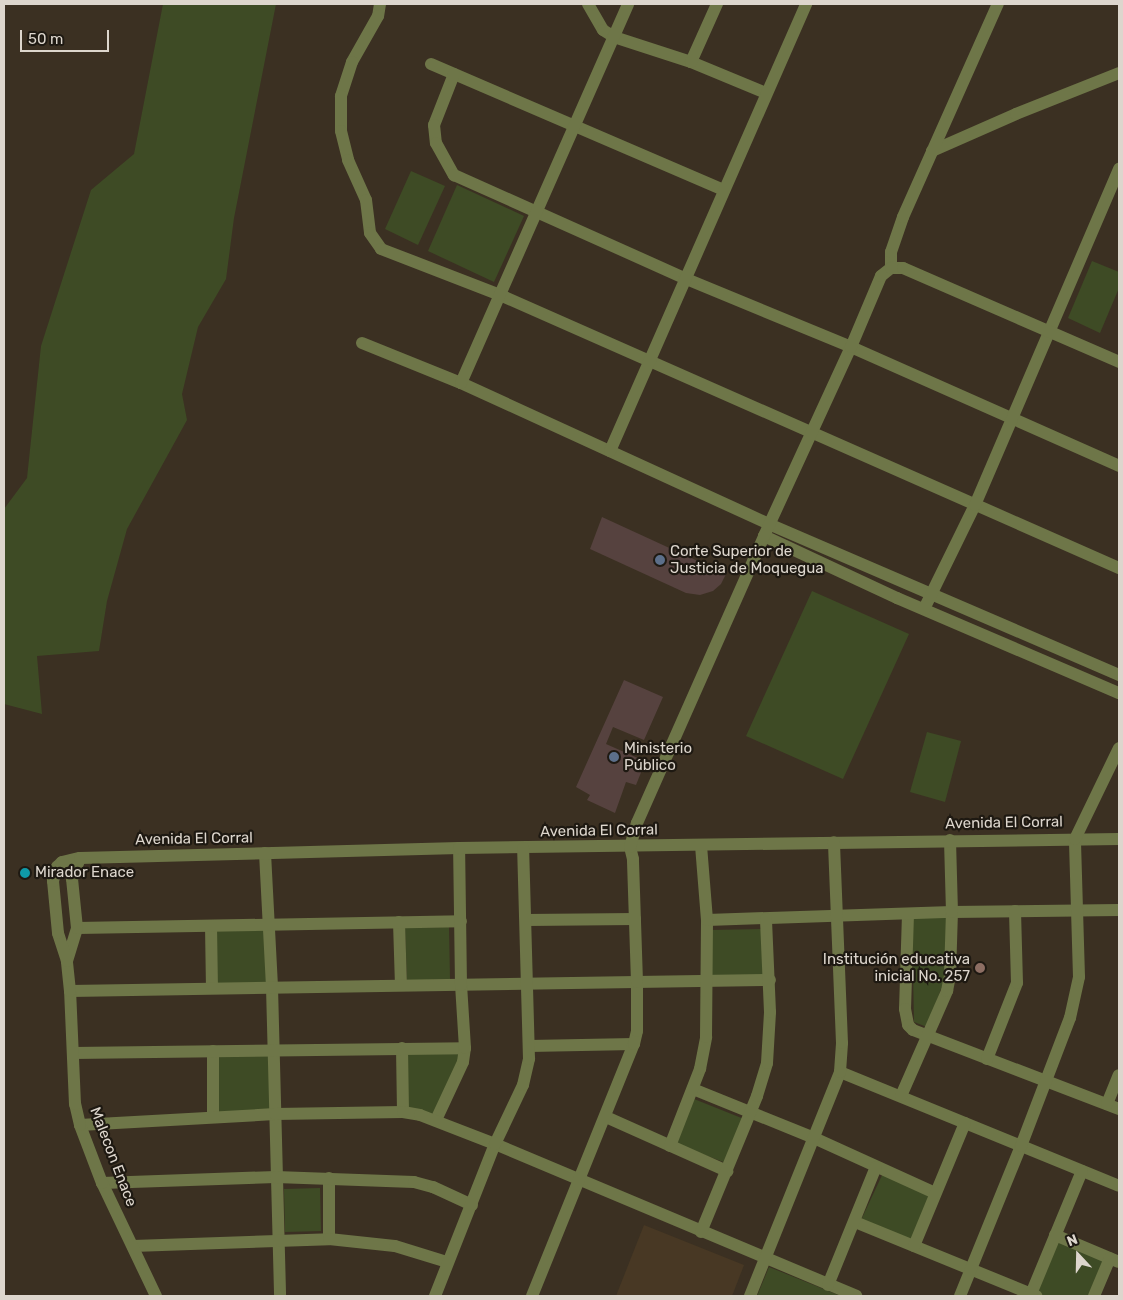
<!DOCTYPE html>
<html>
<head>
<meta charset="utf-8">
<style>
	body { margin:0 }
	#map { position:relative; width:1123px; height:1300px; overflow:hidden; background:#3b3022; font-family:Rubik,sans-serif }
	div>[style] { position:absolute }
	.built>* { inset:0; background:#483824 }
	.green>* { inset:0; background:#3e4b25 }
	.building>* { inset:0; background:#56423f }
	.minor>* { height:12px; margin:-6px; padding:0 6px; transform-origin:6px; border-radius:6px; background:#6e7648 }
	.dots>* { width:14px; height:14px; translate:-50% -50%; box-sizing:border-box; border:2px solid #1e1912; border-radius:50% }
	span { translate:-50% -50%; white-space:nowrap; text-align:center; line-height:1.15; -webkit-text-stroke:4.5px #1e1912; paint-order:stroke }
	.poi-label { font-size:15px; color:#ddd6cd }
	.left { translate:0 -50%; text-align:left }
	.right { translate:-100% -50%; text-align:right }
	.street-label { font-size:15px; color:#ddd6cd }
	.frame { position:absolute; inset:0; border:5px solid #ddd6cd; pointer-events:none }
	.north { position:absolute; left:1053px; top:1230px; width:50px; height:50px; -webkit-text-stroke:4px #1e1912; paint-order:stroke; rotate:339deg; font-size:14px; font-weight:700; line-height:20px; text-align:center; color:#ddd6cd }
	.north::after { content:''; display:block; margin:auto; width:18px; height:22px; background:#ddd6cd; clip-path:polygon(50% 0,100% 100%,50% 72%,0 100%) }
	.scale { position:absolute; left:20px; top:30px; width:89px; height:22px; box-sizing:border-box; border:2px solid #ddd6cd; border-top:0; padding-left:6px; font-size:15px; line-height:18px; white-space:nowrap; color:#ddd6cd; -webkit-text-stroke:4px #1e1912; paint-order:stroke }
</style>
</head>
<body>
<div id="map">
	<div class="built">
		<div style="clip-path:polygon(644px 1225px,744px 1265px,732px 1296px,616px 1296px)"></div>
	</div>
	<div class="green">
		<div style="clip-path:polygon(163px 4px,276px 4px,234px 218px,226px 279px,198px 327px,182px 394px,187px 420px,127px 529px,107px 601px,99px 651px,37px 656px,42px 714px,4px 704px,4px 509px,27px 478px,41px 346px,91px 190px,134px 154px)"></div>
		<div style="clip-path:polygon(411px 171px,445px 186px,418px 245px,385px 229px)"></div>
		<div style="clip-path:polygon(457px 185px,524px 216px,494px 282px,428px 251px)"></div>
		<div style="clip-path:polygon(1092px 261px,1119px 272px,1119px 288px,1100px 333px,1068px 318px)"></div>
		<div style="clip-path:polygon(812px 591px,909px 634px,843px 779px,746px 736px)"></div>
		<div style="clip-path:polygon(927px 732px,961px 741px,945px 802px,910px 792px)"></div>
		<div style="clip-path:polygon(948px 917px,947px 973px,927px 1027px,914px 1022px,912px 918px)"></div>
		<div style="clip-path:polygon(449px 927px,450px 979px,407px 981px,405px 928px)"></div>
		<div style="clip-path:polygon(215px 929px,266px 929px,268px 984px,216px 986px)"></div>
		<div style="clip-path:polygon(765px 929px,767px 975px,711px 976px,710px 930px)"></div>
		<div style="clip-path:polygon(461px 1050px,460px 1058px,435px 1114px,408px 1108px,407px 1051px)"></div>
		<div style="clip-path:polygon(269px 1053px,272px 1111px,218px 1113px,217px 1055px)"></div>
		<div style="clip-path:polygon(694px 1099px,744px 1119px,726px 1163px,676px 1144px)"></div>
		<div style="clip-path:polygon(884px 1171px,934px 1191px,913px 1242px,861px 1220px)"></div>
		<div style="clip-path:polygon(320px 1188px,321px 1231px,285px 1232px,284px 1189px)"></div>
		<div style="clip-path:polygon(1057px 1240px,1104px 1260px,1090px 1296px,1045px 1296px,1035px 1292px)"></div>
		<div style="clip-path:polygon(769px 1267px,841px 1296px,757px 1296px)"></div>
	</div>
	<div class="building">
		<div style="clip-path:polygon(602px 517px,726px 574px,721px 584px,713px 591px,700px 595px,686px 593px,590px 549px)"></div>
		<div style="clip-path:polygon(624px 680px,663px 697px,644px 740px,613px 727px,606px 744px,640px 759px,642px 770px,636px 785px,626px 782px,615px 813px,587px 800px,590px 795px,576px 787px)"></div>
	</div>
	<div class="minor">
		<div style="left:380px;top:4px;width:12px;rotate:99deg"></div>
		<div style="left:378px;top:16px;width:53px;rotate:119.5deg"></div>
		<div style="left:352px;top:62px;width:36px;rotate:108deg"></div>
		<div style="left:341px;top:96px;width:35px;rotate:90deg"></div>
		<div style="left:341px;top:131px;width:30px;rotate:76deg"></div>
		<div style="left:348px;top:160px;width:44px;rotate:65.8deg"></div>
		<div style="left:366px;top:200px;width:33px;rotate:83deg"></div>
		<div style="left:370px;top:233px;width:19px;rotate:55deg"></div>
		<div style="left:381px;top:249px;width:128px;rotate:21.1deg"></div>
		<div style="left:500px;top:295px;width:677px;rotate:23.8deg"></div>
		<div style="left:588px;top:4px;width:30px;rotate:60deg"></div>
		<div style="left:603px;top:30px;width:13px;rotate:32deg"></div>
		<div style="left:614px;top:37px;width:81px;rotate:18deg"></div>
		<div style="left:691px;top:62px;width:81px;rotate:22.5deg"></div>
		<div style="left:691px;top:62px;width:64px;rotate:-65.9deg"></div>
		<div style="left:431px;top:64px;width:318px;rotate:23.3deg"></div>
		<div style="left:454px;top:74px;width:55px;rotate:111.4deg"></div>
		<div style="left:434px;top:125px;width:18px;rotate:84deg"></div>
		<div style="left:436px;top:143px;width:37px;rotate:61deg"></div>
		<div style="left:454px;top:175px;width:252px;rotate:24.1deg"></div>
		<div style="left:684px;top:278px;width:181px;rotate:22.4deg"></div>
		<div style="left:851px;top:347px;width:293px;rotate:23.9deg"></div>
		<div style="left:932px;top:151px;width:92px;rotate:-23.8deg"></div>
		<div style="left:1016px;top:114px;width:111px;rotate:-21.7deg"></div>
		<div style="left:891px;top:268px;width:16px;rotate:-90deg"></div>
		<div style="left:891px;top:252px;width:37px;rotate:-71deg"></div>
		<div style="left:903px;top:217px;width:233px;rotate:-66deg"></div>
		<div style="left:362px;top:343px;width:107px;rotate:22deg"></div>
		<div style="left:461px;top:383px;width:341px;rotate:24.6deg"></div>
		<div style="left:771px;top:525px;width:379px;rotate:23.3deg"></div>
		<div style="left:461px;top:383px;width:414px;rotate:-66.2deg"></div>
		<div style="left:610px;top:451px;width:488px;rotate:-66.3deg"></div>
		<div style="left:764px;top:536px;width:147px;rotate:25deg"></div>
		<div style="left:897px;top:598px;width:241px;rotate:23.2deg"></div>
		<div style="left:924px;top:609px;width:116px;rotate:-63.9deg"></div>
		<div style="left:975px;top:505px;width:366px;rotate:-66.8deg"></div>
		<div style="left:265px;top:853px;width:134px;rotate:87deg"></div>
		<div style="left:272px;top:987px;width:309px;rotate:88.5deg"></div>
		<div style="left:908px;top:914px;width:95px;rotate:91.8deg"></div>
		<div style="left:905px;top:1009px;width:16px;rotate:79deg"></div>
		<div style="left:908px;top:1025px;width:7px;rotate:45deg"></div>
		<div style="left:913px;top:1030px;width:221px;rotate:21deg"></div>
		<div style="left:526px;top:920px;width:109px;rotate:-0.5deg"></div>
		<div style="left:707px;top:920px;width:245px;rotate:-1.9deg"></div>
		<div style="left:952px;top:912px;width:167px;rotate:-0.7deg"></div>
		<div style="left:399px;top:922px;width:63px;rotate:88.2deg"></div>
		<div style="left:211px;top:926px;width:62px;rotate:89.1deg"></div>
		<div style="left:77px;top:928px;width:384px;rotate:-1deg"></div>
		<div style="left:67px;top:961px;width:34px;rotate:-73deg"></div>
		<div style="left:77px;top:928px;width:49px;rotate:-95.8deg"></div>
		<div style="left:72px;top:879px;width:22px;rotate:-69deg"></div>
		<div style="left:70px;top:991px;width:700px;rotate:-0.9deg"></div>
		<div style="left:529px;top:1046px;width:105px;rotate:-1.1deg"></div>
		<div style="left:402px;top:1048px;width:64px;rotate:89.1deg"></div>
		<div style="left:213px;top:1051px;width:65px;rotate:90deg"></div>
		<div style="left:73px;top:1053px;width:392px;rotate:-0.7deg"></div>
		<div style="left:987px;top:1059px;width:82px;rotate:-68.5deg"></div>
		<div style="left:1017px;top:983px;width:72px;rotate:-91.6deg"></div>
		<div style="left:840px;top:1072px;width:301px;rotate:22.2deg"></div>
		<div style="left:693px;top:1089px;width:131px;rotate:22deg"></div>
		<div style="left:814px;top:1138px;width:133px;rotate:24.4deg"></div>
		<div style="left:901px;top:1096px;width:115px;rotate:-66.3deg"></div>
		<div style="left:947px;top:991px;width:16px;rotate:-79deg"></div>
		<div style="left:950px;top:975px;width:63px;rotate:-88.2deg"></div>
		<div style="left:952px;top:912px;width:72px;rotate:-91.6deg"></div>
		<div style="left:1107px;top:1104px;width:31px;rotate:-68deg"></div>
		<div style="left:606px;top:1117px;width:133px;rotate:24.1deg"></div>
		<div style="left:436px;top:1120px;width:64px;rotate:-65deg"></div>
		<div style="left:463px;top:1062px;width:14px;rotate:-82deg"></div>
		<div style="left:465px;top:1048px;width:63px;rotate:-93.6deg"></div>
		<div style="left:461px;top:985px;width:137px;rotate:-90.8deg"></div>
		<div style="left:80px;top:1125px;width:195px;rotate:-3.2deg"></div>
		<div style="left:275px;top:1114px;width:128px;rotate:-0.9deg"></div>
		<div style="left:403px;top:1112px;width:17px;rotate:10deg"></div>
		<div style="left:420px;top:1115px;width:80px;rotate:21.1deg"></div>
		<div style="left:495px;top:1144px;width:392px;rotate:22.8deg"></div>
		<div style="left:670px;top:1146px;width:83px;rotate:-68.7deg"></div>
		<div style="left:700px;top:1069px;width:33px;rotate:-79deg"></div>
		<div style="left:706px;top:1037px;width:117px;rotate:-89.5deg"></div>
		<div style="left:707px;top:920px;width:75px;rotate:-94.6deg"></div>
		<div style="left:329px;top:1178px;width:61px;rotate:90deg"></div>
		<div style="left:102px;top:1183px;width:174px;rotate:-2deg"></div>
		<div style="left:276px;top:1177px;width:138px;rotate:2.1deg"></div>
		<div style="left:414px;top:1182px;width:20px;rotate:15deg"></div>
		<div style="left:433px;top:1187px;width:43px;rotate:24.8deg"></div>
		<div style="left:855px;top:1222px;width:196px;rotate:22.2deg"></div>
		<div style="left:701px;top:1232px;width:147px;rotate:-67.6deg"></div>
		<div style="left:757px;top:1096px;width:34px;rotate:-73deg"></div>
		<div style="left:767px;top:1063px;width:51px;rotate:-86.6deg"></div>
		<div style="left:770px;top:1012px;width:93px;rotate:-92.5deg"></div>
		<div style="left:1055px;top:1235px;width:69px;rotate:22.9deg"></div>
		<div style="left:133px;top:1246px;width:196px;rotate:-2deg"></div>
		<div style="left:329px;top:1239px;width:66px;rotate:6.1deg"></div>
		<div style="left:395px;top:1246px;width:54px;rotate:17.1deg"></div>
		<div style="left:914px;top:1246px;width:133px;rotate:-67.5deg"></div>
		<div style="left:828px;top:1285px;width:127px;rotate:-67.9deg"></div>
		<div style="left:1031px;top:1294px;width:133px;rotate:-67.5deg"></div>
		<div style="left:156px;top:1296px;width:125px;rotate:-115.5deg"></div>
		<div style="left:102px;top:1183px;width:62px;rotate:-110.8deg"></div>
		<div style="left:80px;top:1125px;width:22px;rotate:-103deg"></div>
		<div style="left:75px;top:1104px;width:113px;rotate:-92.5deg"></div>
		<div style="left:70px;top:991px;width:30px;rotate:-96deg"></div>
		<div style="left:67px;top:961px;width:29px;rotate:-108deg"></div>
		<div style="left:58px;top:933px;width:52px;rotate:-95.5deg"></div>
		<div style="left:53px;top:881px;width:15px;rotate:-74deg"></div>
		<div style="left:57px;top:867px;width:7px;rotate:-45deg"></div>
		<div style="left:62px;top:862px;width:18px;rotate:-13deg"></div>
		<div style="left:80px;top:858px;width:379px;rotate:-1.5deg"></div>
		<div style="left:459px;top:848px;width:660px;rotate:-0.78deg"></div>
		<div style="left:435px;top:1296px;width:163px;rotate:-68.5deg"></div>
		<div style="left:495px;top:1144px;width:65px;rotate:-64.6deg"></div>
		<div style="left:523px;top:1085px;width:27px;rotate:-77deg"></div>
		<div style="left:529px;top:1059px;width:211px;rotate:-91.6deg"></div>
		<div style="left:532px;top:1296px;width:272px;rotate:-68deg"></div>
		<div style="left:634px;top:1044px;width:13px;rotate:-77deg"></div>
		<div style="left:637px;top:1031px;width:49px;rotate:-90deg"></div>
		<div style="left:637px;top:982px;width:123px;rotate:-91.9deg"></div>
		<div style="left:633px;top:859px;width:12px;rotate:-104deg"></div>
		<div style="left:630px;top:847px;width:25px;rotate:-74deg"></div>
		<div style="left:637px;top:823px;width:314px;rotate:-66.1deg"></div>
		<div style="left:764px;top:536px;width:208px;rotate:-65.3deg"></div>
		<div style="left:851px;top:347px;width:77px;rotate:-67.1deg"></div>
		<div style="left:881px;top:276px;width:13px;rotate:-39deg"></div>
		<div style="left:891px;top:268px;width:12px"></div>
		<div style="left:903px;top:268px;width:236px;rotate:23.5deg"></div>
		<div style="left:750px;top:1296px;width:241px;rotate:-68.1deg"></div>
		<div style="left:840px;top:1072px;width:29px;rotate:-86deg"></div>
		<div style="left:842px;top:1043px;width:201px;rotate:-92.3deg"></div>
		<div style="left:960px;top:1296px;width:162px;rotate:-67.9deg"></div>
		<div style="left:1021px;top:1146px;width:137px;rotate:-69.1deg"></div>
		<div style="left:1070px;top:1018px;width:42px;rotate:-77.6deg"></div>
		<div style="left:1079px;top:977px;width:138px;rotate:-91.7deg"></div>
		<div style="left:1075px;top:839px;width:101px;rotate:-64.2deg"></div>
		<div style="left:1094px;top:1296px;width:41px;rotate:-67.2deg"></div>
	</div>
	<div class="dots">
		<div style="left:660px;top:560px;background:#5c6f8a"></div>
		<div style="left:614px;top:757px;background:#5c6f8a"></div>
		<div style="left:25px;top:873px;background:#0f9aa8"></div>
		<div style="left:980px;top:968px;background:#8d6e63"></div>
	</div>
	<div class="poi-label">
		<span class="left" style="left:670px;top:560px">Corte Superior de<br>Justicia de Moquegua</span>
		<span class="left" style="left:624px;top:757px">Ministerio<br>Público</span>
		<span class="left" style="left:35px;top:873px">Mirador Enace</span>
		<span class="right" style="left:970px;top:968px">Institución educativa<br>inicial No. 257</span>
	</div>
	<div class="street-label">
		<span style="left:1004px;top:823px;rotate:-1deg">Avenida El Corral</span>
		<span style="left:599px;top:831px;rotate:-1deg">Avenida El Corral</span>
		<span style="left:194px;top:839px;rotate:-1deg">Avenida El Corral</span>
		<span style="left:113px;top:1157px;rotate:69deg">Malecon Enace</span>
	</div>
	<div class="frame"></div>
	<div class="north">N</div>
	<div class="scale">50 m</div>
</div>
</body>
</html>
